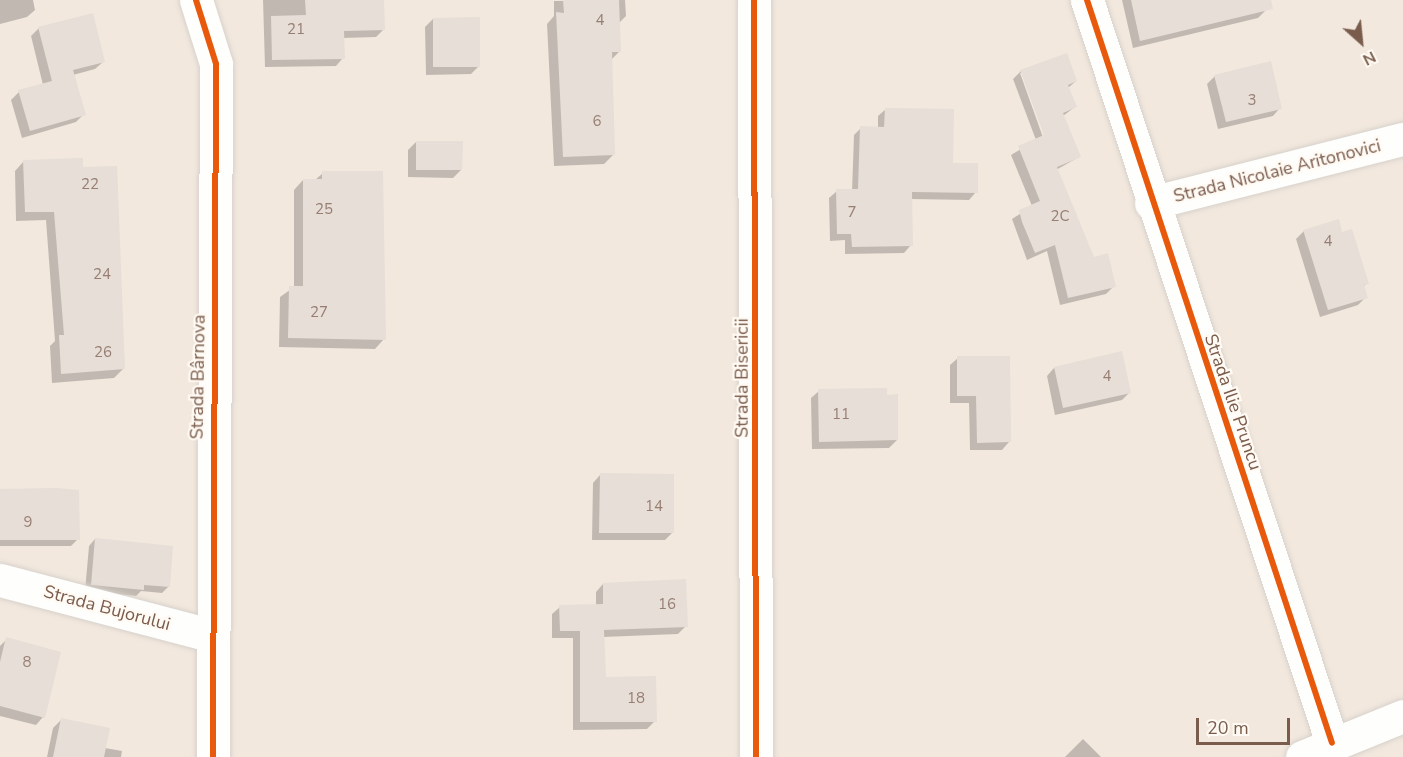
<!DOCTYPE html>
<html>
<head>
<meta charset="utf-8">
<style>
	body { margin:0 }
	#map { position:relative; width:1403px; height:757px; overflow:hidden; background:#f9f5f0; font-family:"Nunito Sans",sans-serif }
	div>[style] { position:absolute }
	.residential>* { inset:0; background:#f2e8de }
	.shadow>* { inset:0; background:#0003 }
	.building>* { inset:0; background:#e6ded7 }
	.roads { filter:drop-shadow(0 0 2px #d7d1cb) drop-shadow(0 0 2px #d7d1cb) }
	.minor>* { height:33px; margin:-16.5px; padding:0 16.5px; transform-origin:16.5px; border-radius:16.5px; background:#fefefd }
	.cycleway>* { height:6px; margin:-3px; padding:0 3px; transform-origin:3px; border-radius:3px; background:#e8590c }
	span { translate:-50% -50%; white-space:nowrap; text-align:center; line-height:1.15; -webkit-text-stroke:4.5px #fffaf3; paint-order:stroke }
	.number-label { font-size:15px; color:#977e72 }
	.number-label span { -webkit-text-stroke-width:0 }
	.street-label { font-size:18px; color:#7a5c4d }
	.north { position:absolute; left:1331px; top:12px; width:60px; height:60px; -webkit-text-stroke:4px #fffaf3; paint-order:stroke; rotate:153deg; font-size:16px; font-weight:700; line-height:24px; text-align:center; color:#7a5c4d }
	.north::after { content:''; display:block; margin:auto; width:21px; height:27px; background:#7a5c4d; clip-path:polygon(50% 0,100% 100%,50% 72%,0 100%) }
	.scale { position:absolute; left:1196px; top:718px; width:94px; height:27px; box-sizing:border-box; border:3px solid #7a5c4d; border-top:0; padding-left:8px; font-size:18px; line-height:21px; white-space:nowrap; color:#7a5c4d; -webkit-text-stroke:4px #fffaf3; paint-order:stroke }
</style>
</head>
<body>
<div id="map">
	<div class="residential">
		<div style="clip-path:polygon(0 0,1403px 0,1403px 757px,0 757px)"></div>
	</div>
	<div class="shadow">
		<div style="clip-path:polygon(0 0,33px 0,35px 10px,27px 17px,0 24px)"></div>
		<div style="clip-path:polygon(263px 0,383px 0,383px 30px,376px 37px,343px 38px,343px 58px,336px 66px,265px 67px)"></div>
		<div style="clip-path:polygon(625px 0,626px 16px,618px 24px,619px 52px,611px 60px,614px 154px,604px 164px,554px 166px,547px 24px,554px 16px,554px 1px)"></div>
		<div style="clip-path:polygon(1122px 0,1263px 0,1266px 10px,1258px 18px,1133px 48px)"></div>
		<div style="clip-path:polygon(433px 19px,479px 66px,471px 74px,426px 75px,425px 27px)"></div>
		<div style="clip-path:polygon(39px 28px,103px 62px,95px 69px,73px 75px,84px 114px,76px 122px,22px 138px,11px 100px,19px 92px,43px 85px,31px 36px)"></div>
		<div style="clip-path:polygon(evenodd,1021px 71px,1076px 81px,1068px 88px,1075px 107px,1063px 116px,1079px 157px,1056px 170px,1093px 259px,1114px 286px,1106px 294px,1060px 305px,1047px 251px,1027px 260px,1012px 219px,1032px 206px,1011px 155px,1036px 140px,1013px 79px,1021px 71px,1020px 73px,1023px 73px,1048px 142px,1045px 143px,1020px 73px)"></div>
		<div style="clip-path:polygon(1215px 76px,1280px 108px,1273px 116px,1218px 129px,1207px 84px)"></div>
		<div style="clip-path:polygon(886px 109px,951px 164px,976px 192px,969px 200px,910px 199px,911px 245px,904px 253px,845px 254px,845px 240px,830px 241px,829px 198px,837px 191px,852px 191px,854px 135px,861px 128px,878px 128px,878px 116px)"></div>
		<div style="clip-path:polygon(416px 142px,461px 170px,453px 178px,408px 177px,408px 150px)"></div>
		<div style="clip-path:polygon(24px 161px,82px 169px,123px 369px,114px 378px,52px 383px,50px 346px,55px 341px,46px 220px,16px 221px,15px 171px)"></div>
		<div style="clip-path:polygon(323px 173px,384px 339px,375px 349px,279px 347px,280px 297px,294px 287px,294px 190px,303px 180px,315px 180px)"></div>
		<div style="clip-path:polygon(1304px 231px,1341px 234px,1367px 283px,1363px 287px,1366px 297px,1358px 305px,1320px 317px,1296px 239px)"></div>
		<div style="clip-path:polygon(958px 358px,1009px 442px,1002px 450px,970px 450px,969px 403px,950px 403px,950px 365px)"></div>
		<div style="clip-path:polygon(1054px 368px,1130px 392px,1122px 400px,1055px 415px,1047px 376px)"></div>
		<div style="clip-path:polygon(819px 391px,886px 396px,897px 440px,889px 448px,812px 449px,811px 398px)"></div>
		<div style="clip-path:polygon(600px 475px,672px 533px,665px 540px,592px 540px,593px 483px)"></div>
		<div style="clip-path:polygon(0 490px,78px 539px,71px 546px,0 546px)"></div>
		<div style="clip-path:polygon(95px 539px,169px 586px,162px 593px,141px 591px,136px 596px,85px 591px,89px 546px)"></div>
		<div style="clip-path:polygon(603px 584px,686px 626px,678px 634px,603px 637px,605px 678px,655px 721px,647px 729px,573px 730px,573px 638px,552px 638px,552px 614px,560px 607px,596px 606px,596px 592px)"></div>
		<div style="clip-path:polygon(7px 639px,43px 717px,36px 725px,0 716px,0 646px)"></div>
		<div style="clip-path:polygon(61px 720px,105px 748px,122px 751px,121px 757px,47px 757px,53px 728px)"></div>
		<div style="clip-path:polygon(1083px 739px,1101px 757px,1065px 757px)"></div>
	</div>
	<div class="building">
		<div style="clip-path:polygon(305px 0,384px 0,385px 30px,344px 31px,345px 59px,272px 60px,271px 16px,306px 15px)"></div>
		<div style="clip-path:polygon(563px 0,619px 0,621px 52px,612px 52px,615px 155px,563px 157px,556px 12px,564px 13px)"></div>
		<div style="clip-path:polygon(1131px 0,1271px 0,1273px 9px,1140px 41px)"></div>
		<div style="clip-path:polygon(93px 13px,105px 62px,73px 70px,86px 115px,30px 131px,18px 90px,52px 81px,38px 27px)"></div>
		<div style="clip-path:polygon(480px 17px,480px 67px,433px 67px,433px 18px)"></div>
		<div style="clip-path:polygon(1067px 53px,1077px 81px,1068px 85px,1077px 107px,1063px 113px,1081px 157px,1057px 167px,1094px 257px,1108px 253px,1116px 287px,1068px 298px,1055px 245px,1035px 253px,1022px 222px,1019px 210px,1040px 201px,1018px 146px,1044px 135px,1020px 70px)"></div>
		<div style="clip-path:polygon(1271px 61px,1282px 109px,1226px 122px,1214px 75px)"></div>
		<div style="clip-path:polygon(885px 108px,954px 109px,953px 163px,978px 163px,978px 193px,912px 192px,913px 246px,852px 247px,851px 234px,837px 234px,836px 189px,858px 189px,860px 126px,884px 127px)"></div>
		<div style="clip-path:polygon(416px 141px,463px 141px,462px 170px,416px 170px)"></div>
		<div style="clip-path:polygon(83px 158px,83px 167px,117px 166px,125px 369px,61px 374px,59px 335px,64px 335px,54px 212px,25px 212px,23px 160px)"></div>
		<div style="clip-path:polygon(322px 171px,383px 171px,386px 340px,288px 338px,289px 286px,303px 286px,303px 179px,322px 179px)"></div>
		<div style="clip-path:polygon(1339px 219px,1342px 232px,1352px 229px,1369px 284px,1364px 285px,1368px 298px,1328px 310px,1303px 230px)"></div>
		<div style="clip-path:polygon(1122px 351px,1131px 393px,1063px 408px,1054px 367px)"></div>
		<div style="clip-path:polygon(957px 356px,1010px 356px,1011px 442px,977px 443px,976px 396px,957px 396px)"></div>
		<div style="clip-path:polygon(887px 388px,887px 395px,898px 394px,898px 440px,819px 442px,818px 389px)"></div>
		<div style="clip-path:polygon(600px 473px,674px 474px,674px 533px,599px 533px)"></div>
		<div style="clip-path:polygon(57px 488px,79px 490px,80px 540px,0 540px,0 489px)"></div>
		<div style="clip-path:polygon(95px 538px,173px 546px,170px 587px,144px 585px,144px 590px,91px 585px)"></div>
		<div style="clip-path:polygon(686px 579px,688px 627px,604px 630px,606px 677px,656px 676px,657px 722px,580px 722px,580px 631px,560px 631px,559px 605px,603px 604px,603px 583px)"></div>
		<div style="clip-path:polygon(6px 637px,61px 652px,45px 718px,0 706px,0 662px)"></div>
		<div style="clip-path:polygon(61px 718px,110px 728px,104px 757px,53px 757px)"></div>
	</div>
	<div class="roads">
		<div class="minor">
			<div style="left:196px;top:0;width:67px;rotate:72.6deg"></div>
			<div style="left:216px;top:64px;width:693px;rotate:90.25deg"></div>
			<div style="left:754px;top:0;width:757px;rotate:89.85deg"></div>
			<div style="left:1087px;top:0;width:782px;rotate:71.75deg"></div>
			<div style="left:1151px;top:203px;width:260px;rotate:-14.3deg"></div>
			<div style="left:0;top:580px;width:220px;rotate:14.7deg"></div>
			<div style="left:1302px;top:757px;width:109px;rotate:-22.1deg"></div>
		</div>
	</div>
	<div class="cycleway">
		<div style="left:196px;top:0;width:67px;rotate:72.6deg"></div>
		<div style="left:216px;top:64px;width:693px;rotate:90.25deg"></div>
		<div style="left:754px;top:0;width:757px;rotate:89.85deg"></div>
		<div style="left:1087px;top:0;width:782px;rotate:71.75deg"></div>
	</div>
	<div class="number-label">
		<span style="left:600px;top:21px">4</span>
		<span style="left:296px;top:30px">21</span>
		<span style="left:1252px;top:101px">3</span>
		<span style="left:597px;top:122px">6</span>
		<span style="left:90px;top:185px">22</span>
		<span style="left:324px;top:210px">25</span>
		<span style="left:852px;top:213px">7</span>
		<span style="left:1060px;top:217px">2C</span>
		<span style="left:1328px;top:242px">4</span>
		<span style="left:102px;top:275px">24</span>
		<span style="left:319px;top:313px">27</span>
		<span style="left:103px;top:353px">26</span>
		<span style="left:1107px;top:377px">4</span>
		<span style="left:841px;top:415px">11</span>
		<span style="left:654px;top:507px">14</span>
		<span style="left:28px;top:523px">9</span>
		<span style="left:667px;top:605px">16</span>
		<span style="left:27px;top:663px">8</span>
		<span style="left:636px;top:699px">18</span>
	</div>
	<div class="street-label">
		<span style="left:1277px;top:171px;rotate:-14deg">Strada Nicolaie Aritonovici</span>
		<span style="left:198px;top:377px;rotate:-89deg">Strada Bârnova</span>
		<span style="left:742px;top:378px;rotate:-90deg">Strada Bisericii</span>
		<span style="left:1233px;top:402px;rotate:71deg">Strada Ilie Pruncu</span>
		<span style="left:107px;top:608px;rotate:15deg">Strada Bujorului</span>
	</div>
	<div class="north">N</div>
	<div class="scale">20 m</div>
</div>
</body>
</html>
